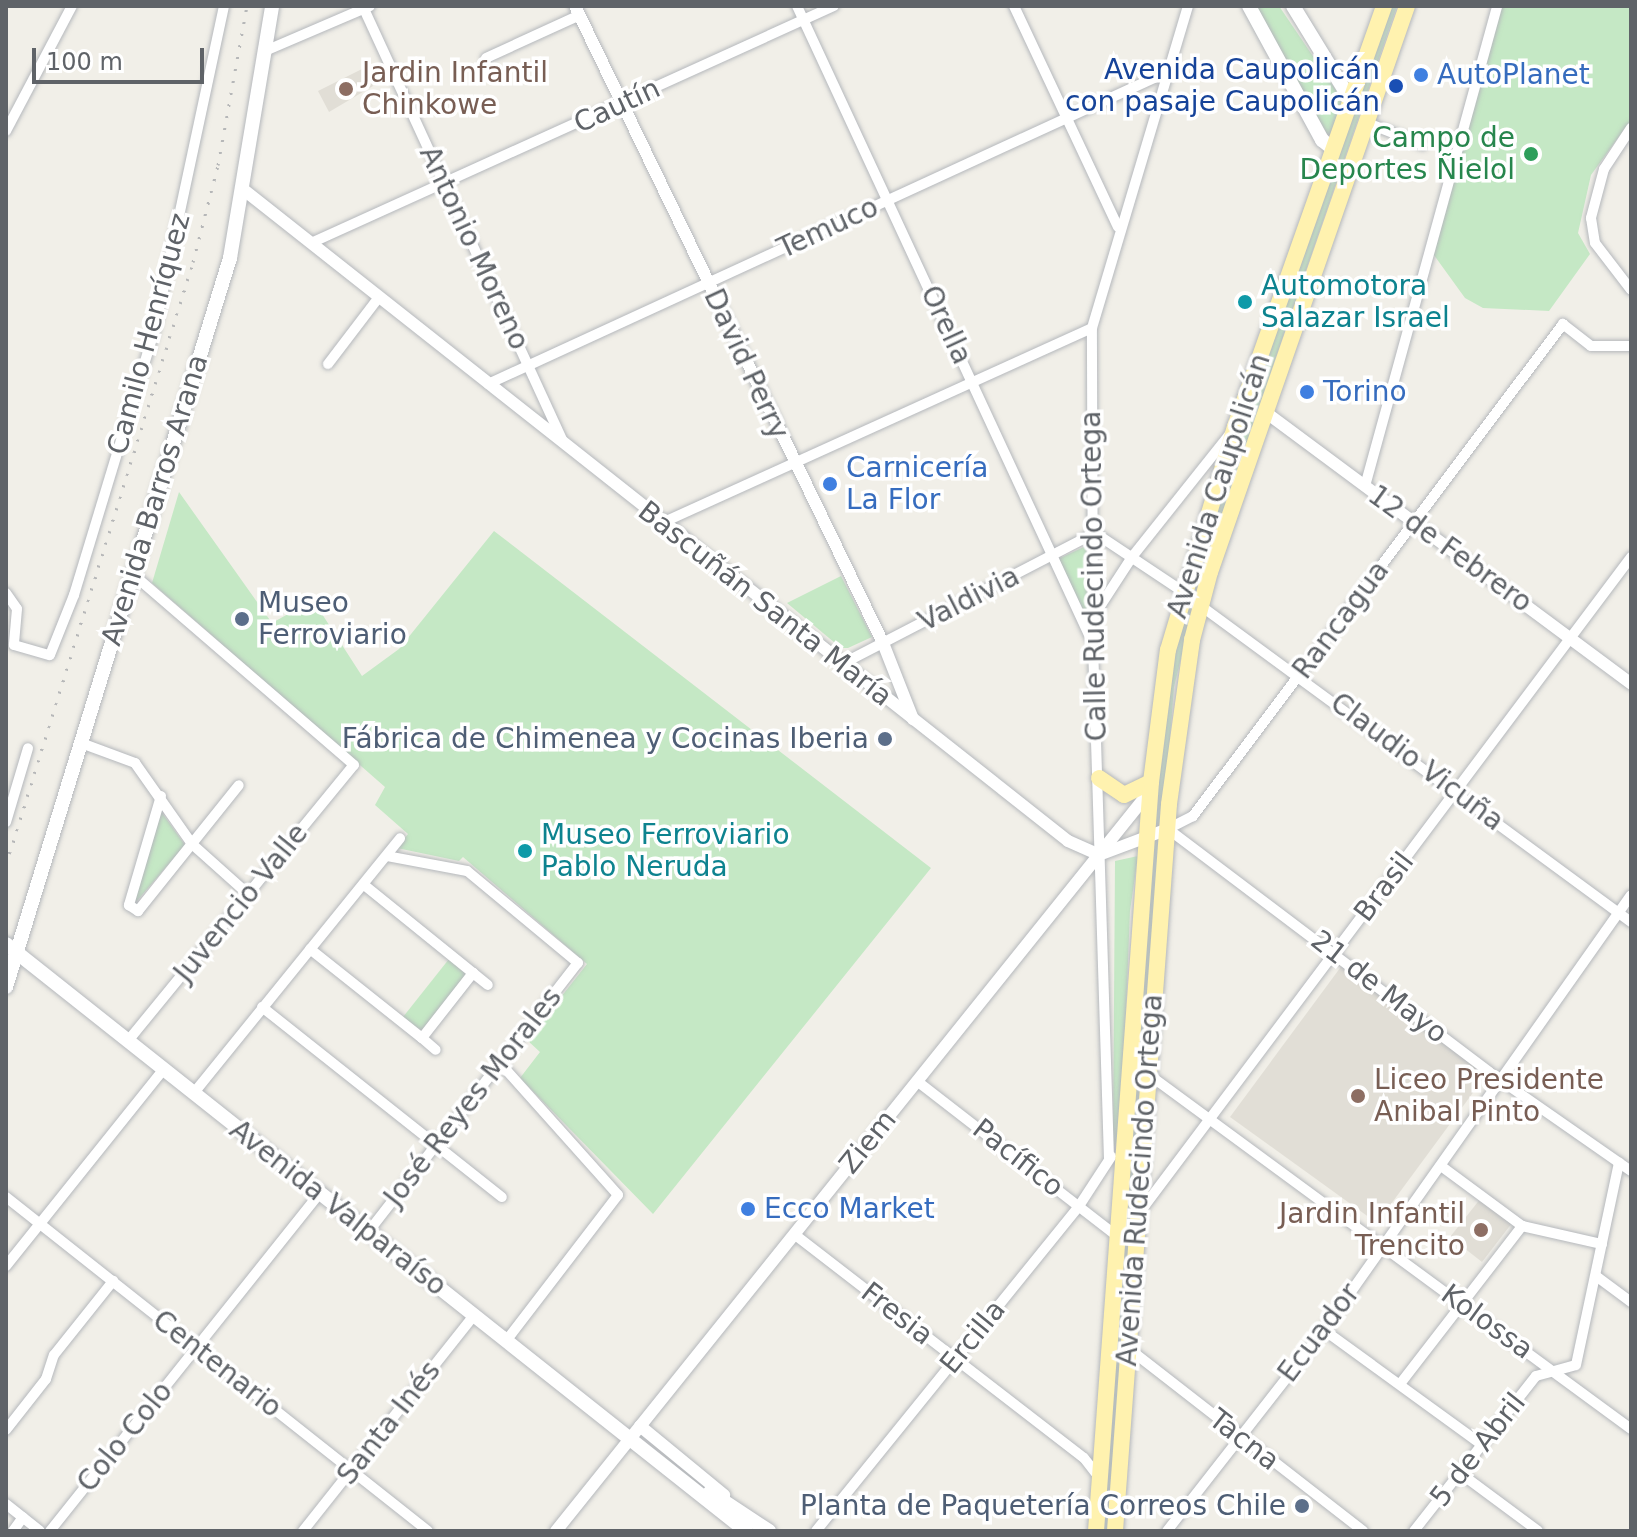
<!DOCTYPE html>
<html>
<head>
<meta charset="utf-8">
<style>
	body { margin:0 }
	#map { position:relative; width:1637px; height:1537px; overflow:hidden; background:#f1efe8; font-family:"DejaVu Sans",sans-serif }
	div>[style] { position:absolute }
	.education>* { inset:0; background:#e1ded6 }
	.green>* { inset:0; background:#c5e8c5 }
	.roads { filter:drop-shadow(0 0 2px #b5b8bc) drop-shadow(0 0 2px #b5b8bc) }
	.minor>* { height:10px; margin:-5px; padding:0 5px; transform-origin:5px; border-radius:5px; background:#fff }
	.tertiary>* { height:12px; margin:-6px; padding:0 6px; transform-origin:6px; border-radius:6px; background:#fff }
	.secondary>* { height:14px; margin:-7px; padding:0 7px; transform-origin:7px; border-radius:7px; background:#fff }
	.primary>* { height:16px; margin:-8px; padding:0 8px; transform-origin:8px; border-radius:8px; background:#fff2af }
	.rail>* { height:3px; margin-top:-1.5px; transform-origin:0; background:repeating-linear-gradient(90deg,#b6b7b8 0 2px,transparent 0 12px) }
	.dots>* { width:22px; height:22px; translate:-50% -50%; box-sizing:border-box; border:4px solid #fff; border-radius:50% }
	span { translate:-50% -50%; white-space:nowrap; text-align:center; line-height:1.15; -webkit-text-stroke:7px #fff; paint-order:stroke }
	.transit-label { font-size:28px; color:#164399 }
	.right { translate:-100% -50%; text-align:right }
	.education-label { font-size:28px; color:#785e54 }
	.left { translate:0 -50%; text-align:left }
	.shop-label { font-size:28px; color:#366cbe }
	.street-label { font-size:28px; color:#5f6368 }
	.leisure-label { font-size:28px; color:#27864d }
	.culture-label { font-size:28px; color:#0d838f }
	.service-label { font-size:28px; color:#4e5e75 }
	.frame { position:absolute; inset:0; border:8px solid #5f6368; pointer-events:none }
	.scale { position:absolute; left:32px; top:48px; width:172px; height:36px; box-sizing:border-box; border:4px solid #5f6368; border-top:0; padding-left:10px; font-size:24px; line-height:28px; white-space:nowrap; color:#5f6368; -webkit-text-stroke:6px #fff; paint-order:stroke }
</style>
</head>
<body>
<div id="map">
	<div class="education">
		<div style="clip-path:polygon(364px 68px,373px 86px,329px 112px,318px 91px)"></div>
		<div style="clip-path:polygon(1343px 964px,1486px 1075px,1377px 1223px,1230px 1117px)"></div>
		<div style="clip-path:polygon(1481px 1198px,1512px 1223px,1482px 1262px,1450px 1237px)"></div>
	</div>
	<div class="green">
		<div style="clip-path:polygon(1256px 6px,1279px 6px,1340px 96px,1344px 103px,1334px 136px,1327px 134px)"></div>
		<div style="clip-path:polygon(1389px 6px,1397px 6px,1201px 575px,1174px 687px,1108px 1531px,1101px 1531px,1157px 789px,1173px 651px,1240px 428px)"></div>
		<div style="clip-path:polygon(1500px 6px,1631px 6px,1631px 120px,1591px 175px,1578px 233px,1590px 254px,1549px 311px,1483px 308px,1465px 298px,1431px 251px)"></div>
		<div style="clip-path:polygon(179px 492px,272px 623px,313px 600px,362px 676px,399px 649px,494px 531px,931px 868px,653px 1214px,520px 1078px,540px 1052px,527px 1040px,587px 964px,463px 857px,459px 861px,397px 848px,408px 834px,375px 805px,385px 787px,152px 583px)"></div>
		<div style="clip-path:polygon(1088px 545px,1089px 615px,1087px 617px,1058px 559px)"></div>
		<div style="clip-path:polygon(841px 576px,872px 637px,848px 648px,841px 648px,787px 603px)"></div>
		<div style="clip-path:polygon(160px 810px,185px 845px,136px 902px,134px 899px)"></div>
		<div style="clip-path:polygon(1138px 856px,1130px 911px,1121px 1137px,1113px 1147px,1115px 861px)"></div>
		<div style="clip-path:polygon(449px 959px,466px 974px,421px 1031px,403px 1017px)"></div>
	</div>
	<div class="roads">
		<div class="minor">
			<div style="left:797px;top:6px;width:698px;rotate:65.09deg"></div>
			<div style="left:1014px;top:6px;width:244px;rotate:64.8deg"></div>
			<div style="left:364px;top:9px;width:474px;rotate:65.3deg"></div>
			<div style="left:265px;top:51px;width:114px;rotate:-23.2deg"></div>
			<div style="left:486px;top:58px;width:103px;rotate:-24.6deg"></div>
			<div style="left:1365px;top:122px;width:62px;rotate:21.6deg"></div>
			<div style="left:1631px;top:128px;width:49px;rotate:123.4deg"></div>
			<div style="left:1604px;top:169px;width:51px;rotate:104.9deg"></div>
			<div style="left:1591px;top:218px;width:25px;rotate:81deg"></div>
			<div style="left:1595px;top:243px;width:59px;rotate:52.5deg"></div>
			<div style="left:6px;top:131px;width:141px;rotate:-62.2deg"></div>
			<div style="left:311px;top:243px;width:574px;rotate:-24.38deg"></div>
			<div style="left:1631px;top:346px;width:40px;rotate:180deg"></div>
			<div style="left:1591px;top:346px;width:36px;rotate:-142deg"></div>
			<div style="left:1563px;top:324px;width:616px;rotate:126.94deg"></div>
			<div style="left:1193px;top:816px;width:28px;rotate:153deg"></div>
			<div style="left:1168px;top:829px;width:403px;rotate:37.1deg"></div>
			<div style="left:1489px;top:1072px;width:173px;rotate:34.9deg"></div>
			<div style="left:328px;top:364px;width:84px;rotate:-52.7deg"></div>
			<div style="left:488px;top:384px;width:747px;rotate:-24.68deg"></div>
			<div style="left:1365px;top:486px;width:498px;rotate:-74.6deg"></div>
			<div style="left:662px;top:523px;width:472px;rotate:-24.4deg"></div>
			<div style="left:6px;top:593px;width:19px;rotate:55deg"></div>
			<div style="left:17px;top:609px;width:36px;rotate:95deg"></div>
			<div style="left:14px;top:645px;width:37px;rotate:16deg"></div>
			<div style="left:50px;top:655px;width:65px;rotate:-68.2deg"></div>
			<div style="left:74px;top:595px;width:279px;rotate:-73.1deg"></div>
			<div style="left:155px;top:328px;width:329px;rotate:-77.9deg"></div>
			<div style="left:1201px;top:606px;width:534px;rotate:36.31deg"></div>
			<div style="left:1095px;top:614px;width:68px;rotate:-57deg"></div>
			<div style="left:1132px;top:557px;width:156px;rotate:-51.5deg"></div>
			<div style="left:842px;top:664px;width:285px;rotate:-27.4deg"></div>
			<div style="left:1095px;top:533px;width:105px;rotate:33.7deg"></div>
			<div style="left:81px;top:743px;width:58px;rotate:20.3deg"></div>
			<div style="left:135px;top:763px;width:99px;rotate:54.9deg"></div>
			<div style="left:192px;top:844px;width:75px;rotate:41.8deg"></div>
			<div style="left:161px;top:796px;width:114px;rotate:106.4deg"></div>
			<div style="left:129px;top:905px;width:11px;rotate:34deg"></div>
			<div style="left:138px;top:911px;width:161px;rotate:-51.3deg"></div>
			<div style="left:6px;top:822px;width:77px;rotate:-73.4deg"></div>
			<div style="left:310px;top:949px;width:143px;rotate:38.5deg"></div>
			<div style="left:422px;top:1038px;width:83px;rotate:-51.9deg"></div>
			<div style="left:473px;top:973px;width:141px;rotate:-141deg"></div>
			<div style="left:473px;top:973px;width:19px;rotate:39deg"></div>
			<div style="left:262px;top:1007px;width:306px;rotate:38.4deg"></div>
			<div style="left:422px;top:1038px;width:18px;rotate:41deg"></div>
			<div style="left:127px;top:1042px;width:358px;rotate:-50.7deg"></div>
			<div style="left:354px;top:765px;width:292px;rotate:-139.2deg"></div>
			<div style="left:500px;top:1063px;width:177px;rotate:48.2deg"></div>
			<div style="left:618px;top:1195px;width:184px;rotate:127.5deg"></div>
			<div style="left:1148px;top:1074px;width:599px;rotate:36.32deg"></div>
			<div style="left:917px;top:1081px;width:253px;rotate:37.8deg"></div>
			<div style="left:193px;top:1094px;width:329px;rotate:-51deg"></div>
			<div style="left:1109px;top:1159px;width:515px;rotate:-91.78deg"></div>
			<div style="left:1093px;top:644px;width:316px;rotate:-90.2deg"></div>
			<div style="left:1092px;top:328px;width:336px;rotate:-73.4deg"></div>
			<div style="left:1441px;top:1166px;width:101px;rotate:36.5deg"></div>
			<div style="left:1522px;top:1226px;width:82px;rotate:12.7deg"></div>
			<div style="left:6px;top:1197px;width:538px;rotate:38.36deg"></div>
			<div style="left:1140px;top:1212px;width:819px;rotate:-53.14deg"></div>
			<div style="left:369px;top:1231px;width:340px;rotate:-52.1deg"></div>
			<div style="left:578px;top:963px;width:144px;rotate:-140.3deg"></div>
			<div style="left:467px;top:871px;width:81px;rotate:-169.4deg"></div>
			<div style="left:794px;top:1234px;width:366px;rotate:37.7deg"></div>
			<div style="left:1084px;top:1458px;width:24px;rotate:52deg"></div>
			<div style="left:6px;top:1266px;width:251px;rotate:-51.3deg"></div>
			<div style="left:1596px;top:1276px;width:44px;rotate:36.6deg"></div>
			<div style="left:1324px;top:1330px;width:195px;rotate:36deg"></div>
			<div style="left:1128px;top:1348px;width:298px;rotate:37.9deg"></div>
			<div style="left:1400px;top:1384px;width:200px;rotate:-52.3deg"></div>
			<div style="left:6px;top:1430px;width:65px;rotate:-51.9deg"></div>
			<div style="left:46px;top:1379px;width:25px;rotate:-72deg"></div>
			<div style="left:54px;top:1355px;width:95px;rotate:-51.4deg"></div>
			<div style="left:1460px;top:1473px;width:97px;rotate:36.6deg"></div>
			<div style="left:6px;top:1504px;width:43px;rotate:38.5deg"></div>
			<div style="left:13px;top:1531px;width:17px;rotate:-54deg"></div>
			<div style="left:50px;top:1531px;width:433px;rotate:-51.4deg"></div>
			<div style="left:303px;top:1531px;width:275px;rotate:-51.6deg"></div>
			<div style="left:816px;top:1531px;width:418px;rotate:-51deg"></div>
			<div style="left:1079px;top:1206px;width:59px;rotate:-56.9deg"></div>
			<div style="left:1167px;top:1531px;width:255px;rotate:-52deg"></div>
			<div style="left:1324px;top:1330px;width:532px;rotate:-54.79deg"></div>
			<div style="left:1414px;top:1531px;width:197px;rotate:-51.8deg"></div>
			<div style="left:1536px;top:1376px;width:41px;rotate:-15.4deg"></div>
			<div style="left:1576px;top:1365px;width:207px;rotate:-78deg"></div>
		</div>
		<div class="tertiary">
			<div style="left:575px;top:6px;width:708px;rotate:64.2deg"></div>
			<div style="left:883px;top:643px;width:82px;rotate:68.5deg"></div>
			<div style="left:244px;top:190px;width:1050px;rotate:38.31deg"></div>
			<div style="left:1068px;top:841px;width:34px;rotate:24deg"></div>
			<div style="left:1099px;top:855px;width:74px;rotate:-20.6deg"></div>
			<div style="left:1268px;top:414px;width:452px;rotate:36.6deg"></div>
			<div style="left:640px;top:1426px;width:109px;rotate:39.4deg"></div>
			<div style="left:556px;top:1531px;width:949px;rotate:-51.25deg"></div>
		</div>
		<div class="secondary">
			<div style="left:1249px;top:6px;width:153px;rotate:61.4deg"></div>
			<div style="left:1322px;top:140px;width:13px;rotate:39deg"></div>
			<div style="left:1293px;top:6px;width:109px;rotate:58.5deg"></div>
			<div style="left:6px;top:944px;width:945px;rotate:38.42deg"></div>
			<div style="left:6px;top:987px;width:763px;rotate:-72.92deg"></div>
			<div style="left:230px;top:258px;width:255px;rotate:-80.5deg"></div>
			<div style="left:710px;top:1492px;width:71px;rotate:33.5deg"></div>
		</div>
		<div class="primary">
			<div style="left:1099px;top:778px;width:30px;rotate:34deg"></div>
			<div style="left:1124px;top:795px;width:30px;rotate:-26deg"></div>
			<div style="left:1096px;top:1531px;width:751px;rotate:-85.8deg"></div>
			<div style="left:1151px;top:782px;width:133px;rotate:-82.7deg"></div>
			<div style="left:1168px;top:650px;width:233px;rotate:-73.3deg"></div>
			<div style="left:1235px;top:427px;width:447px;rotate:-70.5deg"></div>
			<div style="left:1115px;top:1531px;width:729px;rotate:-85.75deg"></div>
			<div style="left:1169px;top:804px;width:166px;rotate:-82deg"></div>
			<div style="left:1192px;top:640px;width:70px;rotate:-75.2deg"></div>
			<div style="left:1210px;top:572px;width:599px;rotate:-70.81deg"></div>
		</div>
	</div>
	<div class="rail">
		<div style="left:6px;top:865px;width:631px;rotate:-72.77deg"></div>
		<div style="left:193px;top:262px;width:100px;rotate:-75.5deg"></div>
		<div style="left:218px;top:165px;width:162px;rotate:-79.7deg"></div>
	</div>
	<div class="dots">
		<div style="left:1421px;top:75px;background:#3f7fe0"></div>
		<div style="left:1396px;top:86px;background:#1a4fb4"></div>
		<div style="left:346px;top:89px;background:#8d6e63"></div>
		<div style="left:1531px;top:154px;background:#2e9e5b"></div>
		<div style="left:1245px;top:302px;background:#0f9aa8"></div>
		<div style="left:1307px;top:392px;background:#3f7fe0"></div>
		<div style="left:830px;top:484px;background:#3f7fe0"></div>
		<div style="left:242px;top:619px;background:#5c6f8a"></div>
		<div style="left:885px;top:739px;background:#5c6f8a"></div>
		<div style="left:525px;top:851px;background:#0f9aa8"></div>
		<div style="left:1358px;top:1096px;background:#8d6e63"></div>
		<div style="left:748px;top:1209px;background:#3f7fe0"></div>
		<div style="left:1481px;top:1230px;background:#8d6e63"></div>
		<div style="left:1302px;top:1506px;background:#5c6f8a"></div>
	</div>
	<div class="transit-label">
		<span class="right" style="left:1380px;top:86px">Avenida Caupolicán<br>con pasaje Caupolicán</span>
	</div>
	<div class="education-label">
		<span class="left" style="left:362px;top:89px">Jardin Infantil<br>Chinkowe</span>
		<span class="left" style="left:1374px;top:1096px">Liceo Presidente<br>Anibal Pinto</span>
		<span class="right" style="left:1465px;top:1230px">Jardin Infantil<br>Trencito</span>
	</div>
	<div class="shop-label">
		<span class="left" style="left:1437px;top:75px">AutoPlanet</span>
		<span class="left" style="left:1323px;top:392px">Torino</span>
		<span class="left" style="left:846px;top:484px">Carnicería<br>La Flor</span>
		<span class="left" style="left:764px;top:1209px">Ecco Market</span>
	</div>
	<div class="street-label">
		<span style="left:617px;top:106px;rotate:-25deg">Cautín</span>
		<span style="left:828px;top:228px;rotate:-25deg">Temuco</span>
		<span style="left:474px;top:248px;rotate:65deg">Antonio Moreno</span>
		<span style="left:946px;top:325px;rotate:65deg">Orella</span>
		<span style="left:149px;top:334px;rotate:-75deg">Camilo Henríquez</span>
		<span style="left:746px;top:364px;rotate:65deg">David Perry</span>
		<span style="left:1219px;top:486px;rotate:-72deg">Avenida Caupolicán</span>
		<span style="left:155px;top:500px;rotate:-73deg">Avenida Barros Arana</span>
		<span style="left:1450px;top:549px;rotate:36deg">12 de Febrero</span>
		<span style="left:1094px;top:576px;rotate:-91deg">Calle Rudecindo Ortega</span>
		<span style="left:969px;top:599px;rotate:-27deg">Valdivia</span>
		<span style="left:765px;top:604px;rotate:38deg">Bascuñán Santa María</span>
		<span style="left:1341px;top:620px;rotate:-53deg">Rancagua</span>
		<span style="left:1417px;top:762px;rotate:37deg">Claudio Vicuña</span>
		<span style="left:1384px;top:887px;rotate:-53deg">Brasil</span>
		<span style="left:241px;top:903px;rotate:-51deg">Juvencio Valle</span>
		<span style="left:1379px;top:987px;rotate:38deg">21 de Mayo</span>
		<span style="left:473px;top:1097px;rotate:-52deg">José Reyes Morales</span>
		<span style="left:868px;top:1142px;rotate:-51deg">Ziem</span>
		<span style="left:1018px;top:1158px;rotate:38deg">Pacífico</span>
		<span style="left:1140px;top:1180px;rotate:-86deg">Avenida Rudecindo Ortega</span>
		<span style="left:338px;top:1208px;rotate:38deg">Avenida Valparaíso</span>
		<span style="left:897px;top:1314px;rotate:38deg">Fresia</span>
		<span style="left:1487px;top:1322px;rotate:36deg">Kolossa</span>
		<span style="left:1319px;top:1333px;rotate:-53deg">Ecuador</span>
		<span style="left:973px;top:1337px;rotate:-51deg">Ercilla</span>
		<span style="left:217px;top:1364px;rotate:38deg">Centenario</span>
		<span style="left:389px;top:1423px;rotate:-52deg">Santa Inés</span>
		<span style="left:125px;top:1437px;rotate:-51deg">Colo Colo</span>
		<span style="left:1244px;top:1440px;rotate:38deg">Tacna</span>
		<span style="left:1478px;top:1450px;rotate:-52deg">5 de Abril</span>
	</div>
	<div class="leisure-label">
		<span class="right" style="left:1515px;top:154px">Campo de<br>Deportes Ñielol</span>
	</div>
	<div class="culture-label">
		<span class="left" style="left:1261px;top:302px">Automotora<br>Salazar Israel</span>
		<span class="left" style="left:541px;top:851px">Museo Ferroviario<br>Pablo Neruda</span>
	</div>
	<div class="service-label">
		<span class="left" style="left:258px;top:619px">Museo<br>Ferroviario</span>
		<span class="right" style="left:869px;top:739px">Fábrica de Chimenea y Cocinas Iberia</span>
		<span class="right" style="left:1286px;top:1506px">Planta de Paquetería Correos Chile</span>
	</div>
	<div class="frame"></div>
	<div class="scale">100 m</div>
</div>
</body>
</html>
